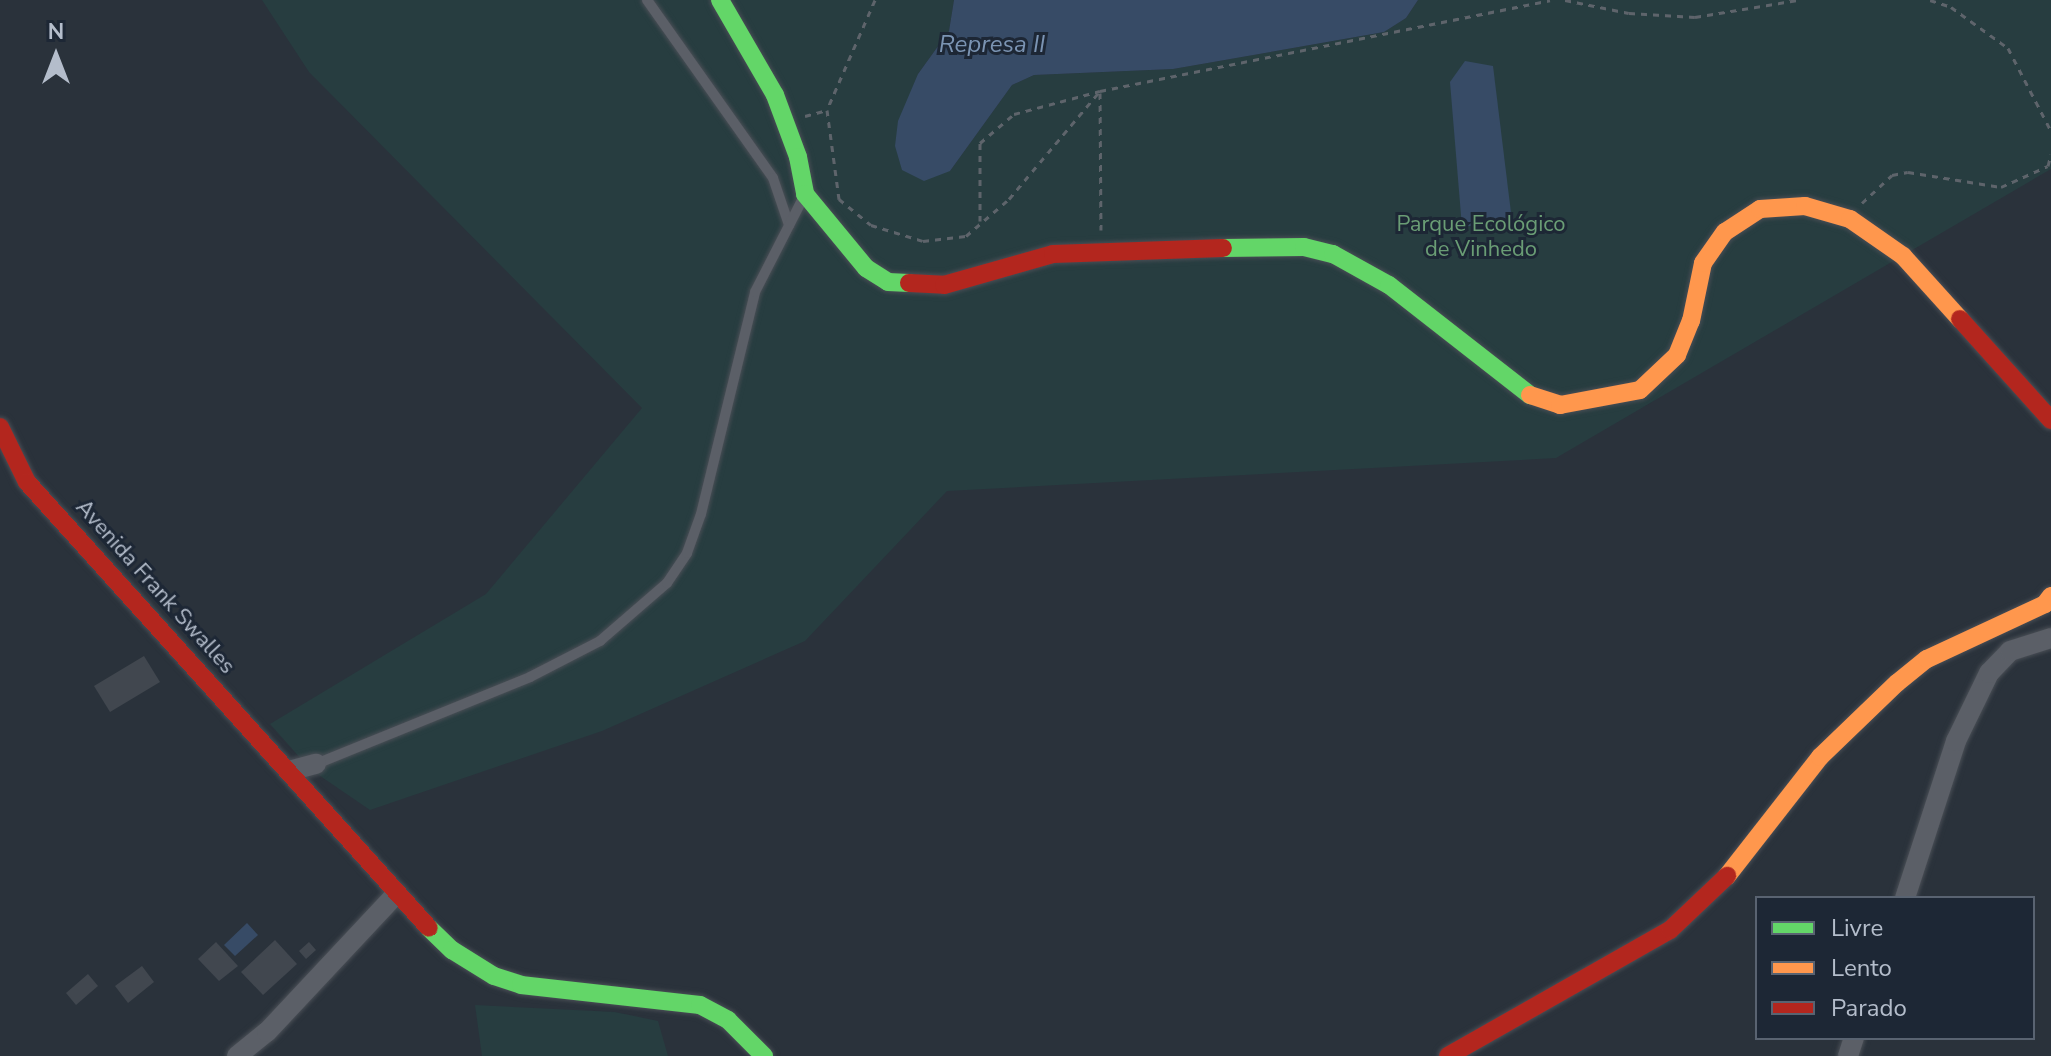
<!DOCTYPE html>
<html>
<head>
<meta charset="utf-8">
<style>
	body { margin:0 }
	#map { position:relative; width:2051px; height:1056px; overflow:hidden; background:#2a323b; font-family:"Nunito Sans",sans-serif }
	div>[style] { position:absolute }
	.green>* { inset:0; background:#273d40 }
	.water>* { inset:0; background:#374b66 }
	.building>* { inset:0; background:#41474f }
	.path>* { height:3px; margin-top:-1.5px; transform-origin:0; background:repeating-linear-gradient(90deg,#5e646b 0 6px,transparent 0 12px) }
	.roads { filter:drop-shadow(0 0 2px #494e55) drop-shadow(0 0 2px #494e55) }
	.lane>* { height:10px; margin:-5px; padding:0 5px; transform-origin:5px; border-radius:5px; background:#5b5f67 }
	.street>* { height:20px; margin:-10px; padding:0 10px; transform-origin:10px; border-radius:10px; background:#5b5f67 }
	.fast>* { height:18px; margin:-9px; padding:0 9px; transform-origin:9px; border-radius:9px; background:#63d668 }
	.slow>* { height:18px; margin:-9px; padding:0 9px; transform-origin:9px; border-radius:9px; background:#ff974d }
	.jam>* { height:18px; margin:-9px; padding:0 9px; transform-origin:9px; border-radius:9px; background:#b3261e }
	span { translate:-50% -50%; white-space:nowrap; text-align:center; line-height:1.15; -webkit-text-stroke:6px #1d2735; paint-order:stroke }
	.park-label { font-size:22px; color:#6a9d75 }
	.street-label { font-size:22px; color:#b4bdcb }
	.water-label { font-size:24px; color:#7b94b3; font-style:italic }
	.legend { position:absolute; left:1755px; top:896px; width:280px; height:144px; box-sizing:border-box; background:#1d2735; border:2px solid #596371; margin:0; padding:10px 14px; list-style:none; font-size:24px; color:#b4bdcb }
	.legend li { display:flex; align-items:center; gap:16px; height:40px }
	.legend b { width:40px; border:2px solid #596371 }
	.north { position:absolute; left:16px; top:16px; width:80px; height:80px; -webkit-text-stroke:6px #1d2735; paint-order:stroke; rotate:0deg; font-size:22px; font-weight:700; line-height:32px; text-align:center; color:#b4bdcb }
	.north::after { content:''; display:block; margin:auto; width:28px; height:36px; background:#b4bdcb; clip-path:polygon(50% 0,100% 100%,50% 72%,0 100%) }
</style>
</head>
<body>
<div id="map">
	<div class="green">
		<div style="clip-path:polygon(262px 0,954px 0,949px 31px,918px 74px,950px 171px,1012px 85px,1034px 75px,1173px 69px,1384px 32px,1406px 18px,1418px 0,2051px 0,2051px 169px,1556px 458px,947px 491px,805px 641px,602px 731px,370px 810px,310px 769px,270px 724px,486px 594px,642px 408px,309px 72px)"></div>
		<div style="clip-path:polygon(475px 1005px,615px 1012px,658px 1021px,668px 1056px,482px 1056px)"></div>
	</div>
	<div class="water">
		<div style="clip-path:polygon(954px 0,1418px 0,1406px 18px,1384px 32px,1173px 69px,1034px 75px,1012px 85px,950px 171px,924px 181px,902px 170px,895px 146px,898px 121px,918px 74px,949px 31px)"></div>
		<div style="clip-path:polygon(1465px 61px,1493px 66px,1512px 221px,1462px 227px,1450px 82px)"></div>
		<div style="clip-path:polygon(247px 923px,258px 935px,235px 956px,224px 945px)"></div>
	</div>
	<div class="building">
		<div style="clip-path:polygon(144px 656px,160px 682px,110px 712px,94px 686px)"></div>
		<div style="clip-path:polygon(275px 940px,297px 964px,263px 995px,241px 972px)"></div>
		<div style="clip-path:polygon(216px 942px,238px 966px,219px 981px,198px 959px)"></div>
		<div style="clip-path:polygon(309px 942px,316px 950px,306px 959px,299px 951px)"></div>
		<div style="clip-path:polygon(142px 966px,154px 982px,128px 1003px,115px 986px)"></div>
		<div style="clip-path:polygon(88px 974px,98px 986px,76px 1005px,66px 993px)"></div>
	</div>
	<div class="path">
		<div style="left:875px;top:0;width:120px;rotate:113.6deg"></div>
		<div style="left:827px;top:110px;width:90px;rotate:82.3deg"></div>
		<div style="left:839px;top:199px;width:41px;rotate:39.1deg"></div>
		<div style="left:871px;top:225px;width:54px;rotate:17.1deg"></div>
		<div style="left:923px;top:241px;width:43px;rotate:-6.6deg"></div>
		<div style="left:966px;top:236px;width:57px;rotate:-40.7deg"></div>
		<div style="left:1009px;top:199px;width:141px;rotate:-49.9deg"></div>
		<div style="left:1565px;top:0;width:65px;rotate:11.5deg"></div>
		<div style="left:1629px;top:13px;width:66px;rotate:3.5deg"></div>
		<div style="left:1695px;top:17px;width:104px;rotate:-9.4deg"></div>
		<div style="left:1930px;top:0;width:22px;rotate:18deg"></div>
		<div style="left:1951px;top:7px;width:70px;rotate:35.7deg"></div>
		<div style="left:2008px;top:48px;width:93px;rotate:62.6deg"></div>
		<div style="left:1100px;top:93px;width:137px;rotate:89.6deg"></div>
		<div style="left:805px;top:116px;width:23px;rotate:-15deg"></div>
		<div style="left:1862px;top:203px;width:41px;rotate:-43deg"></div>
		<div style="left:1892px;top:175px;width:16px;rotate:-11deg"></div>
		<div style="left:1908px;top:172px;width:94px;rotate:9.2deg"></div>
		<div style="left:2001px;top:187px;width:51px;rotate:-24.1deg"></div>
		<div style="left:2048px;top:166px;width:12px;rotate:-76deg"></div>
		<div style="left:980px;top:221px;width:78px;rotate:-90deg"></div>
		<div style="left:980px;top:143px;width:45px;rotate:-40.5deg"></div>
		<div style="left:1014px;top:114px;width:89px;rotate:-15deg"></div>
		<div style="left:1100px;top:91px;width:459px;rotate:-11.4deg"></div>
	</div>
	<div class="roads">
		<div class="lane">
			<div style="left:647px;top:0;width:218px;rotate:54.7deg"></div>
			<div style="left:773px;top:178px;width:50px;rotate:71.2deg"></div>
			<div style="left:316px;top:764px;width:231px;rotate:-22.1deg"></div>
			<div style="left:530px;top:677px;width:79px;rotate:-27.2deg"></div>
			<div style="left:600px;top:641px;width:89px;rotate:-40.9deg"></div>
			<div style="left:667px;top:583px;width:36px;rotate:-56deg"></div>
			<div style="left:687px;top:553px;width:41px;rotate:-70.3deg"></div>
			<div style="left:701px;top:514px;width:228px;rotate:-76.3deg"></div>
			<div style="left:755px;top:292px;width:106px;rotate:-62.9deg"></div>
		</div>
		<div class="street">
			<div style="left:289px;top:771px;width:28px;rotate:-15deg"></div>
			<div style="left:1905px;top:898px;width:165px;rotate:-72deg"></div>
			<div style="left:1956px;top:741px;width:76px;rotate:-64.1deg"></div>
			<div style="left:1989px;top:673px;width:30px;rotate:-46deg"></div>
			<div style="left:2010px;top:651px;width:43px;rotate:-17.6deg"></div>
			<div style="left:237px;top:1056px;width:38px;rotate:-39deg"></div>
			<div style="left:267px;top:1032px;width:187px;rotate:-46.9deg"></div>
			<div style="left:1848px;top:1056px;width:19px;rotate:-72deg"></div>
		</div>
		<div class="fast">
			<div style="left:720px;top:0;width:110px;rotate:59.9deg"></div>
			<div style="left:775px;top:95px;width:66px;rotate:69.6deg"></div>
			<div style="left:798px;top:157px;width:38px;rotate:79deg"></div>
			<div style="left:805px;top:194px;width:96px;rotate:50.5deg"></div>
			<div style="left:866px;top:268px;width:26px;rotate:32deg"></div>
			<div style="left:888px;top:282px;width:21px;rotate:3deg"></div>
			<div style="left:1223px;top:248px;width:81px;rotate:-0.7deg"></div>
			<div style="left:1304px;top:247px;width:30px;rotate:14deg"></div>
			<div style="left:1333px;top:254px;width:64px;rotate:29deg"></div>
			<div style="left:1389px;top:285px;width:179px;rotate:38deg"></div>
			<div style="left:429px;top:928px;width:32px;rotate:44deg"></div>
			<div style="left:452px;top:950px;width:49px;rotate:31.8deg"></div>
			<div style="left:494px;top:976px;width:28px;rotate:18deg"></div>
			<div style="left:521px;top:985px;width:180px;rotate:6.4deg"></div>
			<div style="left:700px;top:1005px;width:32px;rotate:28deg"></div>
			<div style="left:728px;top:1020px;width:51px;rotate:45deg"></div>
		</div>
		<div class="slow">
			<div style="left:1530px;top:395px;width:32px;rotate:18deg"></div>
			<div style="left:1560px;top:405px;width:81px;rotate:-10.6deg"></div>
			<div style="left:1640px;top:390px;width:51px;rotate:-43.4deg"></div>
			<div style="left:1677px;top:355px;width:37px;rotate:-68deg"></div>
			<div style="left:1691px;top:321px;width:59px;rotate:-78.3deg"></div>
			<div style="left:1703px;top:263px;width:38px;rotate:-55deg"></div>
			<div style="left:1725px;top:232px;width:42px;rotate:-33.3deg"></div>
			<div style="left:1760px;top:209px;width:45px;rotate:-3.8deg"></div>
			<div style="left:1805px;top:206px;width:47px;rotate:16.1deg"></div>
			<div style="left:1850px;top:219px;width:65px;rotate:34.9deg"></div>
			<div style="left:1903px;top:256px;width:85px;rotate:47.9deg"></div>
			<div style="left:1727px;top:876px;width:151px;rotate:-52deg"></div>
			<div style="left:1820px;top:757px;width:107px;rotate:-43.9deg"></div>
			<div style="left:1897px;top:683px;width:38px;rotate:-39deg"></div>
			<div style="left:1927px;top:659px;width:130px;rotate:-25deg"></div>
			<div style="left:2045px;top:604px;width:10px;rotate:-53deg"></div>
		</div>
		<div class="jam">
			<div style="left:909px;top:283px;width:35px;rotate:3deg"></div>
			<div style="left:944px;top:285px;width:113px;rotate:-15.9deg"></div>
			<div style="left:1053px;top:254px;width:170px;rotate:-2deg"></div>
			<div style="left:1960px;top:319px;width:136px;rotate:48deg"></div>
			<div style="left:0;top:427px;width:61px;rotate:63.9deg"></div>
			<div style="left:27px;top:482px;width:600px;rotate:47.97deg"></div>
			<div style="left:1448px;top:1056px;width:255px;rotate:-29.6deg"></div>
			<div style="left:1670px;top:930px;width:79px;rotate:-43.5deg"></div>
		</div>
	</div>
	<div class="park-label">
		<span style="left:1481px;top:237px">Parque Ecológico<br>de Vinhedo</span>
	</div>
	<div class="street-label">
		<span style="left:155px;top:587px;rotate:48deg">Avenida Frank Swalles</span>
	</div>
	<div class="water-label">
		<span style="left:992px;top:45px">Represa II</span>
	</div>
	<ul class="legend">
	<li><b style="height:10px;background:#63d668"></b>Livre</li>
	<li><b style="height:10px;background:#ff974d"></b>Lento</li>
	<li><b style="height:10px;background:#b3261e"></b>Parado</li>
	</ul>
	<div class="north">N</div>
</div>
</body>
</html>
